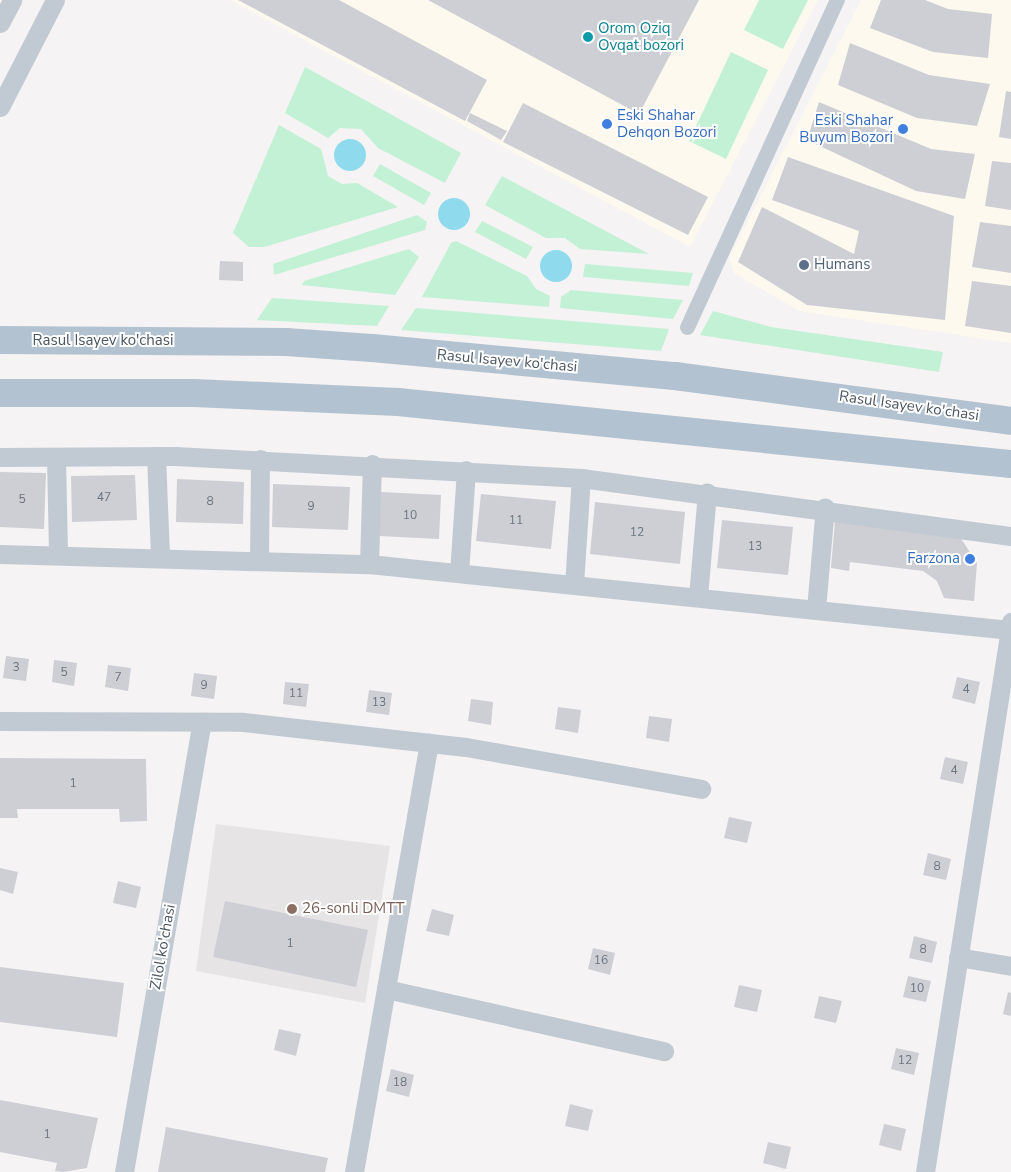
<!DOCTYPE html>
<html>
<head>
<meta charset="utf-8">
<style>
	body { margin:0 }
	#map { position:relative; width:1011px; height:1172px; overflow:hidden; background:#f5f3f3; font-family:"Nunito Sans",sans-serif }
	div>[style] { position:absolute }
	.commercial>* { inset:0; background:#fdf9ef }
	.education>* { inset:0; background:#e6e4e5 }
	.green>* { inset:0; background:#c3f1d5 }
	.water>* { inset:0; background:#90daee }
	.round { border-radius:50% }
	.building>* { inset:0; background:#cdcfd5 }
	.pedestrian>* { height:15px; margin:-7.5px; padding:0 7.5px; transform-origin:7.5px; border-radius:7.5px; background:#c1cad2 }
	.minor>* { height:19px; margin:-9.5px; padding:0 9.5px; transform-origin:9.5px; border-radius:9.5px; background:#c1cad2 }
	.primary>* { height:28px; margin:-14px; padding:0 14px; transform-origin:14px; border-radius:14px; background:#b3c2d1 }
	.dots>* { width:14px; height:14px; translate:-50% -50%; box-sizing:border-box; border:2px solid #fff; border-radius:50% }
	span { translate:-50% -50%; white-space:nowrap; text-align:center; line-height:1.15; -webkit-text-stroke:4px #fff; paint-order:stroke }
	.number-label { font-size:12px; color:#6b747e }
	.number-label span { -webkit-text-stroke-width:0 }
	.culture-label { font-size:15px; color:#0d838f }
	.left { translate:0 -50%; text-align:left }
	.shop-label { font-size:15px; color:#366cbe }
	.right { translate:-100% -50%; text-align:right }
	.service-label { font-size:15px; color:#4e5e75 }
	.street-label { font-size:15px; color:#4a5661 }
	.education-label { font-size:15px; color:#785e54 }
</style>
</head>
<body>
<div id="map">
	<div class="commercial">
		<div style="clip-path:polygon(230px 0,818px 0,690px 247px)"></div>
		<div style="clip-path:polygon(861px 0,1011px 0,1011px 343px,799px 311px,734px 273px,729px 258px)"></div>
	</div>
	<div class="education">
		<div style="clip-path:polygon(216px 824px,390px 846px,365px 1003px,196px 971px)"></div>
	</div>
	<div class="green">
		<div style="clip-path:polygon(759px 0,808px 0,783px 49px,744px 30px)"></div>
		<div style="clip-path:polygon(731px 52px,768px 70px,726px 159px,689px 141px)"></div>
		<div style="clip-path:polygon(305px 67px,461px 153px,445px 183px,378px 148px,361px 129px,340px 128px,328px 138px,285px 113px)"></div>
		<div style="clip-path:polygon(279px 125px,321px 149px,328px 176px,342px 184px,357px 183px,398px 207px,264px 247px,249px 247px,233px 233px)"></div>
		<div style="clip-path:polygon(380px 164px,431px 193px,424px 205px,373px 176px)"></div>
		<div style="clip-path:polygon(502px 176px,649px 254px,580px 249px,565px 238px,546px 238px,485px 205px)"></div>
		<div style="clip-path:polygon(417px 215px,427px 222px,425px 230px,274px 275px,273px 264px)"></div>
		<div style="clip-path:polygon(482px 221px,533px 247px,526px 259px,475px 232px)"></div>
		<div style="clip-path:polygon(456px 241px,527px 276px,536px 289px,550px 296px,549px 307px,422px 297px,451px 243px)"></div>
		<div style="clip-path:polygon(409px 249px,419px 257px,395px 295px,302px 285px,304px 281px)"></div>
		<div style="clip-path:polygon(585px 264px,693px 273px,689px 286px,583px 277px)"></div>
		<div style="clip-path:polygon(571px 290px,683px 300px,673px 319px,560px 308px,561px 297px)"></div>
		<div style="clip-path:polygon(272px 298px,389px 306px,377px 326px,257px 320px)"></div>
		<div style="clip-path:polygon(416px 308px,669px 329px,661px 351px,401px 330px)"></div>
		<div style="clip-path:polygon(713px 311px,771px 327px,943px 352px,939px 372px,700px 335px)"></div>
	</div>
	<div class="water">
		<div class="round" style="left:334px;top:139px;width:32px;height:32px"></div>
		<div class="round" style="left:438px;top:198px;width:32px;height:32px"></div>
		<div class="round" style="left:540px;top:250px;width:32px;height:32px"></div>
	</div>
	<div class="building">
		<div style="clip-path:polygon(238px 0,339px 0,487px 80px,465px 121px)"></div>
		<div style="clip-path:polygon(428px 0,699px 0,639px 114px)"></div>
		<div style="clip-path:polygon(881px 0,925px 0,948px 9px,992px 14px,988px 58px,933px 52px,870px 28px)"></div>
		<div style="clip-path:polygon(850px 43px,929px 75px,990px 84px,977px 126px,917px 118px,838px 85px)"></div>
		<div style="clip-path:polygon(1006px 91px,1011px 92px,1011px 139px,999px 137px)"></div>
		<div style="clip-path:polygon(819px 102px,931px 149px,975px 154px,965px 199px,916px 191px,807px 140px)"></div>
		<div style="clip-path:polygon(523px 103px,708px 197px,688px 235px,503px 142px)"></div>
		<div style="clip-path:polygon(470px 113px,507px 131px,501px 140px,467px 121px)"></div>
		<div style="clip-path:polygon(788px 157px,954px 216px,945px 320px,807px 305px,738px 262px,762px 207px,854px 254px,859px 231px,772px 200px)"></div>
		<div style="clip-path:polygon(992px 161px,1011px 163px,1011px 210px,985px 206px)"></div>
		<div style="clip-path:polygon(980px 222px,1011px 226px,1011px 273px,972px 267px)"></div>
		<div style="clip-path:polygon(220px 261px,243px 262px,243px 281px,219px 280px)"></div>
		<div style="clip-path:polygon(972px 281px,1011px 286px,1011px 333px,965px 326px)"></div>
		<div style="clip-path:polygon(0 472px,46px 473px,44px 529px,0 527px)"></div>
		<div style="clip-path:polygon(135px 475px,137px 520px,72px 522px,71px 476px)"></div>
		<div style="clip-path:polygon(177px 479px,244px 482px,243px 524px,176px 522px)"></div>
		<div style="clip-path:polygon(273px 484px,350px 487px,348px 530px,272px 527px)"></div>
		<div style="clip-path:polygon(381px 492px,441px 495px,439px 539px,379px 536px)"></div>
		<div style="clip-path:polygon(481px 494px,556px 501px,551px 549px,476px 541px)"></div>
		<div style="clip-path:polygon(595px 502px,685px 512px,680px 564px,590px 554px)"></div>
		<div style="clip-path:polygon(722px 520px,793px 527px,788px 575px,717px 568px)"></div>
		<div style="clip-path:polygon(835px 520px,960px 537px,977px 563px,974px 601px,944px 598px,937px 581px,923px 571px,850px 562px,849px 571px,831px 568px)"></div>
		<div style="clip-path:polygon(6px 656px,29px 659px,26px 681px,3px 678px)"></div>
		<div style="clip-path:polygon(54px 660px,77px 663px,74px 686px,52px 682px)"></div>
		<div style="clip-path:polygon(108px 665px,131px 668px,128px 691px,105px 687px)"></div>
		<div style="clip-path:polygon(194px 673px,217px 676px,214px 699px,191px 696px)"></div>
		<div style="clip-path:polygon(957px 677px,980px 682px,975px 704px,952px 698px)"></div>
		<div style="clip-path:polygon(285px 682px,309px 684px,306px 707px,283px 704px)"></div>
		<div style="clip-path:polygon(369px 690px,392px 693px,389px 715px,366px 712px)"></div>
		<div style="clip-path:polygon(471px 699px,493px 702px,491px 725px,468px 721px)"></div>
		<div style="clip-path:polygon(558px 707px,581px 710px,578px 733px,555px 729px)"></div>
		<div style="clip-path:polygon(649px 716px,672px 719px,669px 742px,646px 738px)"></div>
		<div style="clip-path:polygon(945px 757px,968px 762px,963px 784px,940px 779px)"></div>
		<div style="clip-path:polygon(0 758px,146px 759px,147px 821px,120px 822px,119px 809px,17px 809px,18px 818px,0 818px)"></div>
		<div style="clip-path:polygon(729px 817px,752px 822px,747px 843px,724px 838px)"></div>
		<div style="clip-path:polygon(928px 853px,951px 859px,946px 880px,923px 875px)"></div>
		<div style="clip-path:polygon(0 868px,18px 872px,13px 894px,0 890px)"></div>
		<div style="clip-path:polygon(118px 881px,141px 887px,136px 908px,113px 903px)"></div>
		<div style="clip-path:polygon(225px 901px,368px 930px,356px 987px,213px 957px)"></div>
		<div style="clip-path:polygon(432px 909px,454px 915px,449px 936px,426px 931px)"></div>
		<div style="clip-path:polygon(914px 936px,937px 942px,932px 963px,909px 958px)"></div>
		<div style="clip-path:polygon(593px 948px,615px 953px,610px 975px,588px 969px)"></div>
		<div style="clip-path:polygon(0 967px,124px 983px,117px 1037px,0 1022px)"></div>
		<div style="clip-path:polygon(908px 976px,931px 981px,926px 1002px,903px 997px)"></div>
		<div style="clip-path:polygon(739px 985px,762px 990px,757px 1012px,734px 1007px)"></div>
		<div style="clip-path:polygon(1008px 992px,1011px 993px,1011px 1016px,1003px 1014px)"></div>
		<div style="clip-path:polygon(819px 996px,842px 1001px,836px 1023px,814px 1018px)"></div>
		<div style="clip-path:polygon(279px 1029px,301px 1034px,296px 1056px,274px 1050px)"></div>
		<div style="clip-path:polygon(896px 1048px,919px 1053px,914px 1075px,891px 1069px)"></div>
		<div style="clip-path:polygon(391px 1069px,414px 1075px,409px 1097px,386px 1091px)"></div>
		<div style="clip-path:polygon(0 1100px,98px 1118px,87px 1168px,63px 1172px,55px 1171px,57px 1163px,0 1152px)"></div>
		<div style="clip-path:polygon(570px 1104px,593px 1110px,588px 1131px,565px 1126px)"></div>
		<div style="clip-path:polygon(884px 1124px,906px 1129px,901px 1151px,879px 1145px)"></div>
		<div style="clip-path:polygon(166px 1127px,328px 1158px,325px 1172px,158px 1172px)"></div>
		<div style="clip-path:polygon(768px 1142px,791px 1147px,786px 1169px,763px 1163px)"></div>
	</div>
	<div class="pedestrian">
		<div style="left:687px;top:327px;width:360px;rotate:-65.4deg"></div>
	</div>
	<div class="minor">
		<div style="left:0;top:23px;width:26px;rotate:-62deg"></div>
		<div style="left:0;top:107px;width:120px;rotate:-62.8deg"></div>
		<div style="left:156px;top:456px;width:100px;rotate:87.7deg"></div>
		<div style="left:0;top:457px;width:175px;rotate:-0.3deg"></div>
		<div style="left:175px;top:456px;width:407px;rotate:3.1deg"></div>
		<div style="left:581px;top:478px;width:434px;rotate:7.7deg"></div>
		<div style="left:56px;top:457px;width:98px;rotate:88.8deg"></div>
		<div style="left:0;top:554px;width:369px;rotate:1.6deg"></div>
		<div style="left:369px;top:564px;width:645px;rotate:5.87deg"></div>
		<div style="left:259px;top:559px;width:100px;rotate:-89.4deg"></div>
		<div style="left:369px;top:564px;width:100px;rotate:-88.3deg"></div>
		<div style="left:459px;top:573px;width:103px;rotate:-86.1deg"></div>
		<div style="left:574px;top:585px;width:107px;rotate:-86.3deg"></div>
		<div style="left:698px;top:597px;width:105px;rotate:-85.1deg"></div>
		<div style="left:816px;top:609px;width:102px;rotate:-85deg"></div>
		<div style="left:0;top:721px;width:243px;rotate:0.2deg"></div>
		<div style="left:243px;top:722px;width:224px;rotate:6.4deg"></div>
		<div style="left:466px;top:747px;width:239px;rotate:10.1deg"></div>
		<div style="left:958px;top:957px;width:54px;rotate:9.6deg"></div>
		<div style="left:386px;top:989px;width:285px;rotate:12.6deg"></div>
		<div style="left:124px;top:1172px;width:457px;rotate:-80.2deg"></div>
		<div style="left:354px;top:1172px;width:436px;rotate:-80.1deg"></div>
		<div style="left:925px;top:1172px;width:557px;rotate:-81.11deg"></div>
	</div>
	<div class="primary">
		<div style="left:0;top:340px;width:286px;rotate:0.4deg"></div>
		<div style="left:286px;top:342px;width:86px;rotate:4deg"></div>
		<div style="left:372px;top:348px;width:304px;rotate:5.3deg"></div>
		<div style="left:675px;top:376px;width:339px;rotate:7.6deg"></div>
		<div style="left:0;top:393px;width:194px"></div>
		<div style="left:194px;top:393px;width:204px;rotate:2.5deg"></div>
		<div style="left:398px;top:402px;width:616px;rotate:5.78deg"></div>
	</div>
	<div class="dots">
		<div style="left:588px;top:37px;background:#0f9aa8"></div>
		<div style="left:607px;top:124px;background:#3f7fe0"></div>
		<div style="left:903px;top:129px;background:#3f7fe0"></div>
		<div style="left:804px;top:265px;background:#5c6f8a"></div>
		<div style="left:970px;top:559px;background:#3f7fe0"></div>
		<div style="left:292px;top:909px;background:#8d6e63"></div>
	</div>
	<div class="number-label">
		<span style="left:104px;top:498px">47</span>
		<span style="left:22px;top:500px">5</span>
		<span style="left:210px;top:502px">8</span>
		<span style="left:311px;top:507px">9</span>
		<span style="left:410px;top:516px">10</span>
		<span style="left:516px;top:521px">11</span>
		<span style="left:637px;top:533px">12</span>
		<span style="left:755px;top:547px">13</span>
		<span style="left:16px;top:668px">3</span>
		<span style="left:64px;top:673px">5</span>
		<span style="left:118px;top:678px">7</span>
		<span style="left:204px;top:686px">9</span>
		<span style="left:966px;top:690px">4</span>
		<span style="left:296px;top:694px">11</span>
		<span style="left:379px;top:703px">13</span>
		<span style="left:954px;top:771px">4</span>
		<span style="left:73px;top:784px">1</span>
		<span style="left:937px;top:867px">8</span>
		<span style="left:290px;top:944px">1</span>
		<span style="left:923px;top:950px">8</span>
		<span style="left:601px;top:961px">16</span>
		<span style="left:917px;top:989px">10</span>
		<span style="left:905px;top:1061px">12</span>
		<span style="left:400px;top:1083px">18</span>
		<span style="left:47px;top:1135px">1</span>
	</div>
	<div class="culture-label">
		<span class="left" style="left:598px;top:37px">Orom Oziq<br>Ovqat bozori</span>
	</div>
	<div class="shop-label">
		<span class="left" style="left:617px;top:124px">Eski Shahar<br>Dehqon Bozori</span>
		<span class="right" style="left:893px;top:129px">Eski Shahar<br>Buyum Bozori</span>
		<span class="right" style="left:960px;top:559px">Farzona</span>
	</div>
	<div class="service-label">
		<span class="left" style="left:814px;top:265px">Humans</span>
	</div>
	<div class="street-label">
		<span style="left:103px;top:341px">Rasul Isayev ko'chasi</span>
		<span style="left:507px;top:361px;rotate:5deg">Rasul Isayev ko'chasi</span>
		<span style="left:909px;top:406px;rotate:8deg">Rasul Isayev ko'chasi</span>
		<span style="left:163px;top:947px;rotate:-80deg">Zilol ko'chasi</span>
	</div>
	<div class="education-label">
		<span class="left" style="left:302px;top:909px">26-sonli DMTT</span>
	</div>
</div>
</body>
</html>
